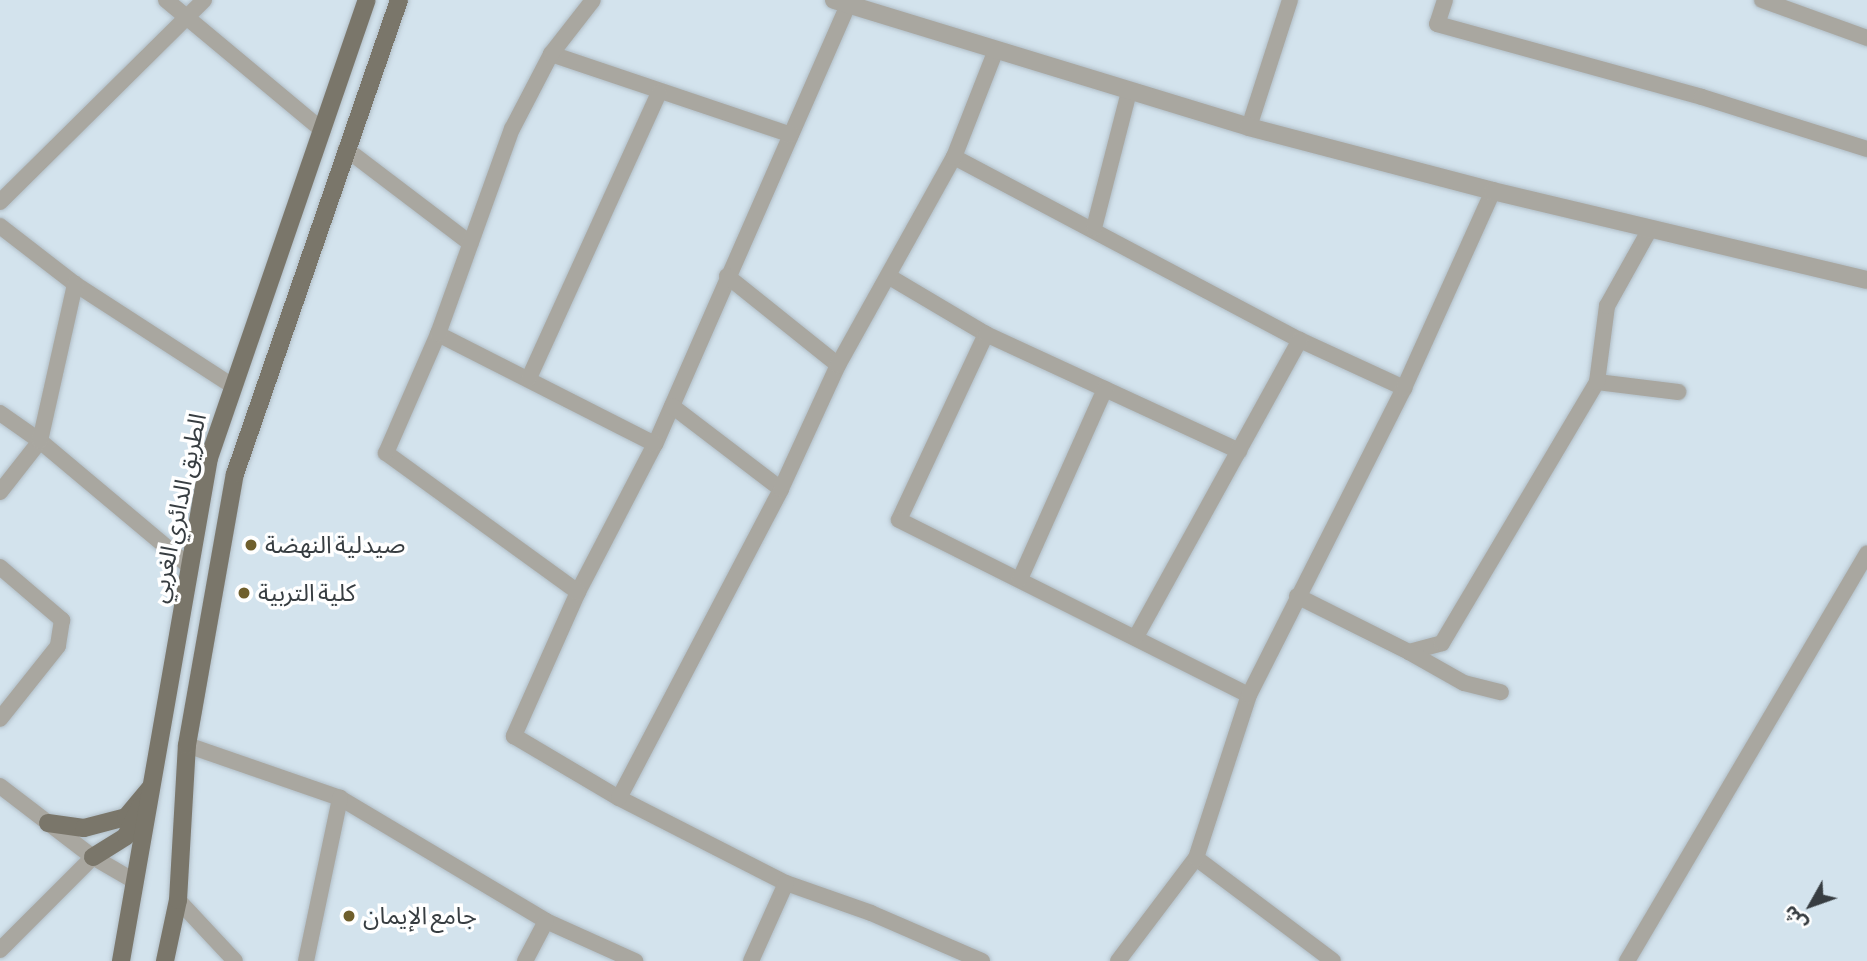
<!DOCTYPE html>
<html>
<head>
<meta charset="utf-8">
<style>
	body { margin:0 }
	#map { position:relative; width:1867px; height:961px; overflow:hidden; background:#d3e3ed; font-family:"Asap Condensed","Noto Sans Arabic",sans-serif }
	div>[style] { position:absolute }
	.roads { filter:drop-shadow(0 0 2px #b1bec7) drop-shadow(0 0 2px #b1bec7) }
	.minor>* { height:16px; margin:-8px; padding:0 8px; transform-origin:8px; border-radius:8px; background:#a9a7a0 }
	.tertiary>* { height:18px; margin:-9px; padding:0 9px; transform-origin:9px; border-radius:9px; background:#a9a7a0 }
	.primary>* { height:18px; margin:-9px; padding:0 9px; transform-origin:9px; border-radius:9px; background:#7a766a }
	.dots>* { width:19px; height:19px; translate:-50% -50%; box-sizing:border-box; border:4px solid #fff; border-radius:50% }
	span { translate:-50% -50%; white-space:nowrap; text-align:center; line-height:1.15; -webkit-text-stroke:7px #fff; paint-order:stroke }
	.street-label { font-size:24px; color:#373d41 }
	.poi-label { font-size:24px; color:#373d41 }
	.left { translate:0 -50%; text-align:left }
	.north { position:absolute; left:1776px; top:870px; width:70px; height:70px; -webkit-text-stroke:5px #fff; paint-order:stroke; rotate:230deg; font-size:19px; font-weight:700; line-height:28px; text-align:center; color:#373d41 }
	.north::after { content:''; display:block; margin:auto; width:24px; height:32px; background:#373d41; clip-path:polygon(50% 0,100% 100%,50% 72%,0 100%) }
</style>
</head>
<body>
<div id="map">
	<div class="roads">
		<div class="minor">
			<div style="left:166px;top:0;width:204px;rotate:39.8deg"></div>
			<div style="left:1445px;top:0;width:25px;rotate:108deg"></div>
			<div style="left:1437px;top:24px;width:275px;rotate:15.4deg"></div>
			<div style="left:1702px;top:97px;width:173px;rotate:17.5deg"></div>
			<div style="left:1762px;top:0;width:112px;rotate:19.9deg"></div>
			<div style="left:848px;top:5px;width:480px;rotate:113.7deg"></div>
			<div style="left:655px;top:444px;width:167px;rotate:117.5deg"></div>
			<div style="left:578px;top:592px;width:158px;rotate:114deg"></div>
			<div style="left:514px;top:736px;width:122px;rotate:30.6deg"></div>
			<div style="left:619px;top:798px;width:187px;rotate:27deg"></div>
			<div style="left:786px;top:883px;width:90px;rotate:19.4deg"></div>
			<div style="left:871px;top:913px;width:121px;rotate:23.4deg"></div>
			<div style="left:551px;top:54px;width:253px;rotate:18.6deg"></div>
			<div style="left:1249px;top:127px;width:133px;rotate:-72.1deg"></div>
			<div style="left:346px;top:149px;width:156px;rotate:37.2deg"></div>
			<div style="left:954px;top:157px;width:391px;rotate:27.9deg"></div>
			<div style="left:1300px;top:340px;width:115px;rotate:24.8deg"></div>
			<div style="left:0;top:202px;width:287px;rotate:-44.7deg"></div>
			<div style="left:0;top:226px;width:95px;rotate:37.7deg"></div>
			<div style="left:75px;top:284px;width:186px;rotate:32.9deg"></div>
			<div style="left:1094px;top:228px;width:140px;rotate:-75.6deg"></div>
			<div style="left:727px;top:276px;width:142px;rotate:38.7deg"></div>
			<div style="left:888px;top:276px;width:114px;rotate:30.6deg"></div>
			<div style="left:986px;top:334px;width:205px;rotate:115.1deg"></div>
			<div style="left:899px;top:520px;width:391px;rotate:26.6deg"></div>
			<div style="left:438px;top:334px;width:243px;rotate:26.9deg"></div>
			<div style="left:986px;top:334px;width:279px;rotate:24.8deg"></div>
			<div style="left:529px;top:378px;width:313px;rotate:-65.5deg"></div>
			<div style="left:1597px;top:382px;width:82px;rotate:7deg"></div>
			<div style="left:672px;top:406px;width:137px;rotate:37.3deg"></div>
			<div style="left:0;top:413px;width:49px;rotate:35deg"></div>
			<div style="left:40px;top:441px;width:194px;rotate:40deg"></div>
			<div style="left:0;top:492px;width:65px;rotate:-51.9deg"></div>
			<div style="left:40px;top:441px;width:161px;rotate:-77.4deg"></div>
			<div style="left:0;top:567px;width:82px;rotate:40.5deg"></div>
			<div style="left:62px;top:620px;width:26px;rotate:99deg"></div>
			<div style="left:58px;top:646px;width:93px;rotate:128.5deg"></div>
			<div style="left:1020px;top:579px;width:208px;rotate:-65.9deg"></div>
			<div style="left:578px;top:592px;width:237px;rotate:-144.1deg"></div>
			<div style="left:386px;top:453px;width:130px;rotate:-66.4deg"></div>
			<div style="left:438px;top:334px;width:218px;rotate:-70.2deg"></div>
			<div style="left:512px;top:129px;width:85px;rotate:-62.5deg"></div>
			<div style="left:551px;top:54px;width:68px;rotate:-52.1deg"></div>
			<div style="left:1297px;top:596px;width:125px;rotate:26.6deg"></div>
			<div style="left:1409px;top:652px;width:34px;rotate:-15deg"></div>
			<div style="left:1442px;top:643px;width:304px;rotate:-59.3deg"></div>
			<div style="left:1597px;top:382px;width:77px;rotate:-82.5deg"></div>
			<div style="left:1607px;top:306px;width:88px;rotate:-60.8deg"></div>
			<div style="left:1137px;top:635px;width:337px;rotate:-61.1deg"></div>
			<div style="left:1409px;top:652px;width:63px;rotate:29.4deg"></div>
			<div style="left:1464px;top:683px;width:38px;rotate:14deg"></div>
			<div style="left:187px;top:745px;width:162px;rotate:19.1deg"></div>
			<div style="left:340px;top:798px;width:240px;rotate:30.8deg"></div>
			<div style="left:546px;top:921px;width:98px;rotate:24.2deg"></div>
			<div style="left:0;top:786px;width:117px;rotate:37.4deg"></div>
			<div style="left:619px;top:798px;width:349px;rotate:-62.3deg"></div>
			<div style="left:781px;top:489px;width:136px;rotate:-65.3deg"></div>
			<div style="left:838px;top:365px;width:238px;rotate:-60.9deg"></div>
			<div style="left:954px;top:157px;width:115px;rotate:-68.6deg"></div>
			<div style="left:1196px;top:858px;width:171px;rotate:36.9deg"></div>
			<div style="left:178px;top:900px;width:83px;rotate:46.9deg"></div>
			<div style="left:0;top:950px;width:132px;rotate:-45deg"></div>
			<div style="left:93px;top:857px;width:48px;rotate:30.3deg"></div>
			<div style="left:306px;top:961px;width:167px;rotate:-78.2deg"></div>
			<div style="left:525px;top:961px;width:45px;rotate:-62.3deg"></div>
			<div style="left:751px;top:961px;width:85px;rotate:-65.8deg"></div>
			<div style="left:1118px;top:961px;width:129px;rotate:-52.9deg"></div>
			<div style="left:1196px;top:858px;width:171px;rotate:-72deg"></div>
			<div style="left:1249px;top:695px;width:344px;rotate:-63.2deg"></div>
			<div style="left:1404px;top:388px;width:216px;rotate:-65.7deg"></div>
			<div style="left:1627px;top:961px;width:473px;rotate:-59.5deg"></div>
		</div>
		<div class="tertiary">
			<div style="left:834px;top:0;width:434px;rotate:17deg"></div>
			<div style="left:1249px;top:127px;width:252px;rotate:14.7deg"></div>
			<div style="left:1493px;top:191px;width:384px;rotate:13.4deg"></div>
		</div>
		<div class="primary">
			<div style="left:48px;top:823px;width:36px;rotate:8deg"></div>
			<div style="left:84px;top:828px;width:43px;rotate:-14.7deg"></div>
			<div style="left:126px;top:817px;width:38px;rotate:-50deg"></div>
			<div style="left:93px;top:857px;width:39px;rotate:-32deg"></div>
			<div style="left:126px;top:836px;width:32px;rotate:-64deg"></div>
			<div style="left:121px;top:961px;width:511px;rotate:-80.08deg"></div>
			<div style="left:209px;top:458px;width:484px;rotate:-71deg"></div>
			<div style="left:165px;top:961px;width:62px;rotate:-78deg"></div>
			<div style="left:178px;top:900px;width:155px;rotate:-86.7deg"></div>
			<div style="left:187px;top:745px;width:275px;rotate:-80deg"></div>
			<div style="left:235px;top:474px;width:502px;rotate:-70.91deg"></div>
		</div>
	</div>
	<div class="dots">
		<div style="left:251px;top:545px;background:#6f5f2c"></div>
		<div style="left:244px;top:593px;background:#6f5f2c"></div>
		<div style="left:349px;top:916px;background:#6f5f2c"></div>
	</div>
	<div class="street-label">
		<span style="left:178px;top:508px;rotate:-78deg">الطريق الدائري الغربي</span>
	</div>
	<div class="poi-label">
		<span class="left" style="left:265px;top:545px">صيدلية النهضة</span>
		<span class="left" style="left:258px;top:593px">كلية التربية</span>
		<span class="left" style="left:363px;top:916px">جامع الإيمان</span>
	</div>
	<div class="north">ش</div>
</div>
</body>
</html>
